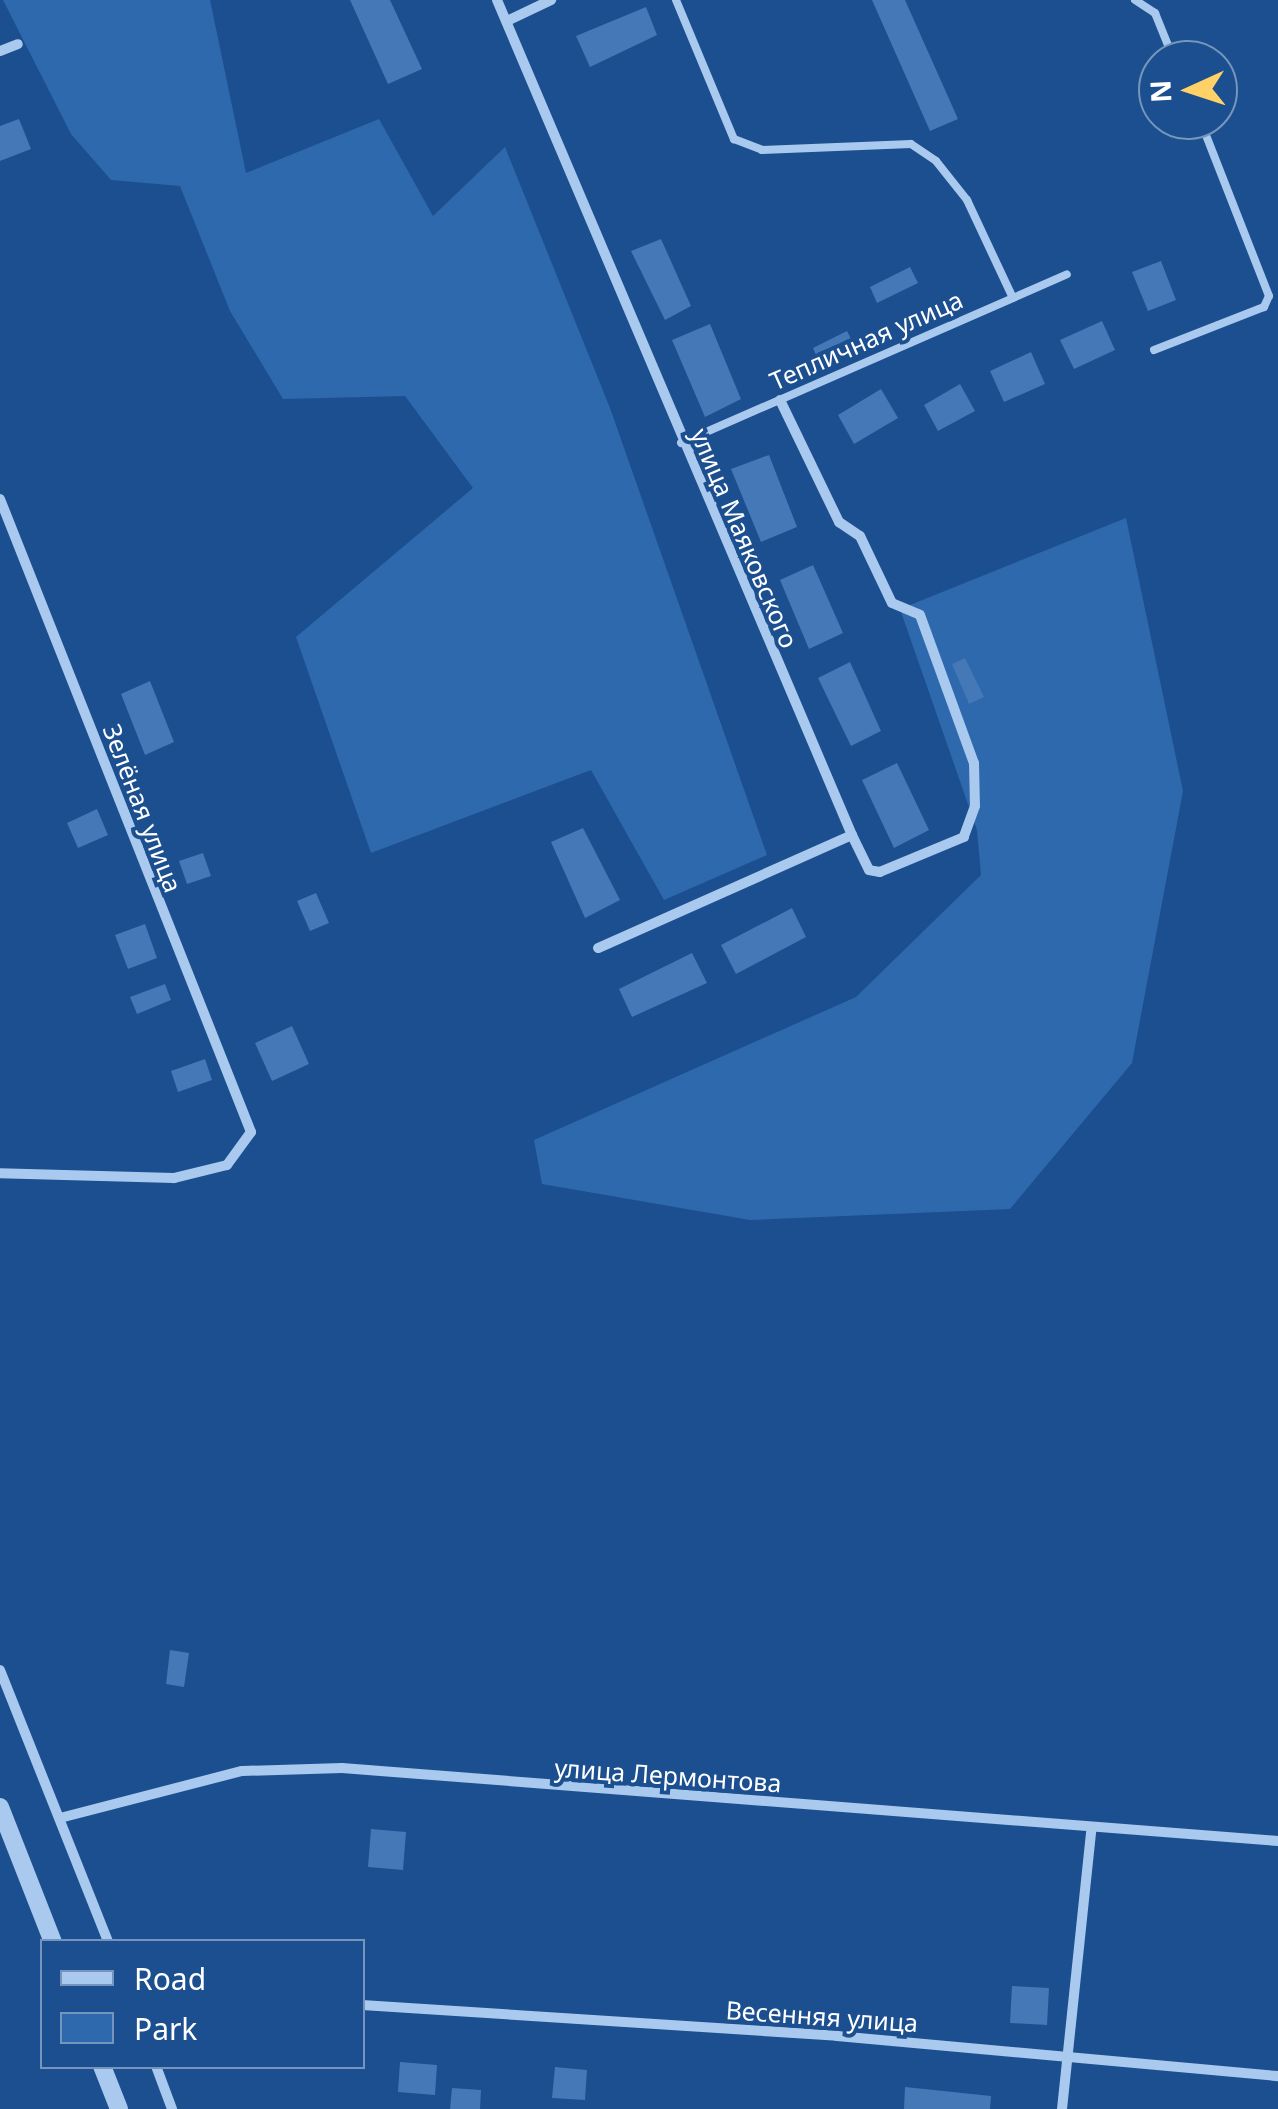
<!DOCTYPE html>
<html>
<head>
<meta charset="utf-8">
<style>
	body { margin:0 }
	#map { position:relative; width:1278px; height:2109px; overflow:hidden; background:#1b4f8f; font-family:"Noto Sans",sans-serif }
	div>[style] { position:absolute }
	.green>* { inset:0; background:#2e69ad }
	.building>* { inset:0; background:#4478b7 }
	.service>* { height:8px; margin:-4px; padding:0 4px; transform-origin:4px; border-radius:4px; background:#a9c9ee }
	.minor>* { height:10px; margin:-5px; padding:0 5px; transform-origin:5px; border-radius:5px; background:#a9c9ee }
	.tertiary>* { height:18px; margin:-9px; padding:0 9px; transform-origin:9px; border-radius:9px; background:#a9c9ee }
	span { translate:-50% -50%; white-space:nowrap; text-align:center; line-height:1.15; -webkit-text-stroke:8px #1b4f8f; paint-order:stroke }
	.street-label { font-size:25px; color:#fff }
	.legend { position:absolute; left:40px; top:1939px; width:325px; height:130px; box-sizing:border-box; background:#1b4f8f; border:2px solid #7695bc; margin:0; padding:12px 18px; list-style:none; font-size:30px; color:#fff }
	.legend li { display:flex; align-items:center; gap:20px; height:50px }
	.legend b { width:50px; border:2px solid #7695bc }
	.north { position:absolute; left:1138px; top:40px; width:100px; height:100px; box-sizing:border-box; background:#1b4f8f; border:2px solid #7695bc; border-radius:50%; rotate:267deg; font-size:28px; font-weight:700; line-height:40px; text-align:center; color:#fff }
	.north::after { content:''; display:block; margin:auto; width:35px; height:45px; background:#ffd166; clip-path:polygon(50% 0,100% 100%,50% 72%,0 100%) }
</style>
</head>
<body>
<div id="map">
	<div class="green">
		<div style="clip-path:polygon(3px 0,210px 0,246px 173px,379px 119px,433px 216px,505px 147px,610px 408px,767px 855px,664px 900px,591px 770px,371px 853px,296px 637px,473px 488px,405px 396px,283px 399px,230px 311px,180px 186px,111px 180px,71px 134px)"></div>
		<div style="clip-path:polygon(1126px 518px,1183px 791px,1132px 1063px,1010px 1209px,750px 1220px,542px 1184px,534px 1140px,856px 997px,981px 875px,977px 830px,900px 609px)"></div>
	</div>
	<div class="building">
		<div style="clip-path:polygon(350px 0,390px 0,422px 69px,388px 84px)"></div>
		<div style="clip-path:polygon(872px 0,905px 0,958px 119px,930px 131px)"></div>
		<div style="clip-path:polygon(646px 7px,657px 35px,590px 67px,576px 36px)"></div>
		<div style="clip-path:polygon(19px 119px,31px 149px,0 161px,0 126px)"></div>
		<div style="clip-path:polygon(661px 239px,691px 306px,665px 320px,631px 251px)"></div>
		<div style="clip-path:polygon(1161px 261px,1176px 300px,1148px 311px,1132px 272px)"></div>
		<div style="clip-path:polygon(910px 267px,918px 283px,877px 303px,870px 287px)"></div>
		<div style="clip-path:polygon(1102px 321px,1115px 350px,1074px 369px,1060px 340px)"></div>
		<div style="clip-path:polygon(710px 324px,741px 399px,705px 417px,672px 340px)"></div>
		<div style="clip-path:polygon(847px 331px,854px 345px,819px 362px,813px 348px)"></div>
		<div style="clip-path:polygon(1031px 352px,1045px 384px,1004px 402px,990px 371px)"></div>
		<div style="clip-path:polygon(960px 384px,975px 411px,938px 431px,924px 405px)"></div>
		<div style="clip-path:polygon(881px 389px,898px 418px,854px 444px,838px 415px)"></div>
		<div style="clip-path:polygon(769px 455px,797px 527px,761px 542px,731px 469px)"></div>
		<div style="clip-path:polygon(813px 565px,843px 633px,809px 649px,780px 580px)"></div>
		<div style="clip-path:polygon(965px 658px,984px 697px,969px 704px,952px 664px)"></div>
		<div style="clip-path:polygon(850px 662px,881px 731px,851px 746px,818px 678px)"></div>
		<div style="clip-path:polygon(150px 681px,174px 742px,145px 755px,121px 694px)"></div>
		<div style="clip-path:polygon(897px 763px,929px 830px,894px 848px,862px 780px)"></div>
		<div style="clip-path:polygon(97px 809px,108px 835px,78px 848px,67px 823px)"></div>
		<div style="clip-path:polygon(583px 828px,620px 900px,585px 918px,551px 842px)"></div>
		<div style="clip-path:polygon(203px 853px,211px 876px,187px 884px,179px 861px)"></div>
		<div style="clip-path:polygon(316px 893px,329px 923px,310px 931px,297px 901px)"></div>
		<div style="clip-path:polygon(792px 908px,806px 937px,736px 974px,721px 945px)"></div>
		<div style="clip-path:polygon(145px 924px,157px 958px,128px 969px,115px 935px)"></div>
		<div style="clip-path:polygon(692px 953px,707px 983px,632px 1017px,619px 989px)"></div>
		<div style="clip-path:polygon(165px 984px,171px 1000px,137px 1014px,130px 997px)"></div>
		<div style="clip-path:polygon(292px 1026px,309px 1064px,272px 1081px,255px 1043px)"></div>
		<div style="clip-path:polygon(205px 1059px,212px 1080px,178px 1092px,171px 1071px)"></div>
		<div style="clip-path:polygon(170px 1650px,189px 1653px,184px 1687px,166px 1684px)"></div>
		<div style="clip-path:polygon(371px 1829px,406px 1832px,403px 1870px,368px 1867px)"></div>
		<div style="clip-path:polygon(1012px 1986px,1049px 1988px,1047px 2025px,1010px 2023px)"></div>
		<div style="clip-path:polygon(400px 2062px,437px 2065px,435px 2095px,398px 2092px)"></div>
		<div style="clip-path:polygon(555px 2067px,587px 2070px,585px 2100px,552px 2098px)"></div>
		<div style="clip-path:polygon(905px 2087px,991px 2096px,990px 2109px,904px 2109px)"></div>
		<div style="clip-path:polygon(452px 2088px,481px 2090px,480px 2109px,450px 2109px)"></div>
	</div>
	<div class="service">
		<div style="left:676px;top:0;width:151px;rotate:67.4deg"></div>
		<div style="left:734px;top:139px;width:30px;rotate:21deg"></div>
		<div style="left:762px;top:150px;width:149px;rotate:-2.3deg"></div>
		<div style="left:911px;top:144px;width:30px;rotate:34deg"></div>
		<div style="left:936px;top:161px;width:50px;rotate:51.5deg"></div>
		<div style="left:967px;top:200px;width:108px;rotate:64.9deg"></div>
		<div style="left:1135px;top:0;width:24px;rotate:33deg"></div>
		<div style="left:1155px;top:13px;width:51px;rotate:68deg"></div>
		<div style="left:1154px;top:350px;width:118px;rotate:-21.4deg"></div>
		<div style="left:1264px;top:307px;width:12px;rotate:-66deg"></div>
		<div style="left:1269px;top:296px;width:189px;rotate:-111.4deg"></div>
		<div style="left:681px;top:443px;width:421px;rotate:-23.6deg"></div>
	</div>
	<div class="minor">
		<div style="left:497px;top:0;width:907px;rotate:66.97deg"></div>
		<div style="left:852px;top:835px;width:278px;rotate:156deg"></div>
		<div style="left:507px;top:21px;width:49px;rotate:-25.5deg"></div>
		<div style="left:0;top:51px;width:19px;rotate:-21deg"></div>
		<div style="left:780px;top:400px;width:136px;rotate:64.2deg"></div>
		<div style="left:839px;top:522px;width:25px;rotate:34deg"></div>
		<div style="left:860px;top:536px;width:74px;rotate:64.5deg"></div>
		<div style="left:892px;top:603px;width:30px;rotate:23deg"></div>
		<div style="left:920px;top:615px;width:158px;rotate:70deg"></div>
		<div style="left:974px;top:763px;width:43px;rotate:88.7deg"></div>
		<div style="left:975px;top:806px;width:33px;rotate:110deg"></div>
		<div style="left:964px;top:837px;width:91px;rotate:157.4deg"></div>
		<div style="left:880px;top:872px;width:11px;rotate:-170deg"></div>
		<div style="left:869px;top:870px;width:39px;rotate:-116deg"></div>
		<div style="left:0;top:499px;width:681px;rotate:68.37deg"></div>
		<div style="left:251px;top:1132px;width:41px;rotate:126deg"></div>
		<div style="left:227px;top:1165px;width:55px;rotate:166.2deg"></div>
		<div style="left:174px;top:1178px;width:174px;rotate:-178.4deg"></div>
		<div style="left:0;top:1670px;width:293px;rotate:68.3deg"></div>
		<div style="left:60px;top:1818px;width:188px;rotate:-14.5deg"></div>
		<div style="left:242px;top:1771px;width:100px;rotate:-1.7deg"></div>
		<div style="left:342px;top:1768px;width:939px;rotate:4.46deg"></div>
		<div style="left:362px;top:2005px;width:476px;rotate:3.7deg"></div>
		<div style="left:837px;top:2036px;width:443px;rotate:5.2deg"></div>
		<div style="left:156px;top:2066px;width:46px;rotate:69.6deg"></div>
		<div style="left:1062px;top:2109px;width:280px;rotate:-84deg"></div>
	</div>
	<div class="tertiary">
		<div style="left:0;top:1807px;width:145px;rotate:68.6deg"></div>
		<div style="left:102px;top:2066px;width:46px;rotate:68.4deg"></div>
	</div>
	<div class="street-label">
		<span style="left:866px;top:340px;rotate:-24deg">Тепличная улица</span>
		<span style="left:745px;top:538px;rotate:67deg">улица Маяковского</span>
		<span style="left:143px;top:808px;rotate:69deg">Зелёная улица</span>
		<span style="left:668px;top:1775px;rotate:4deg">улица Лермонтова</span>
		<span style="left:822px;top:2016px;rotate:4deg">Весенняя улица</span>
	</div>
	<ul class="legend">
	<li><b style="height:12px;background:#a9c9ee"></b>Road</li>
	<li><b style="height:28px;background:#2e69ad"></b>Park</li>
	</ul>
	<div class="north">N</div>
</div>
</body>
</html>
